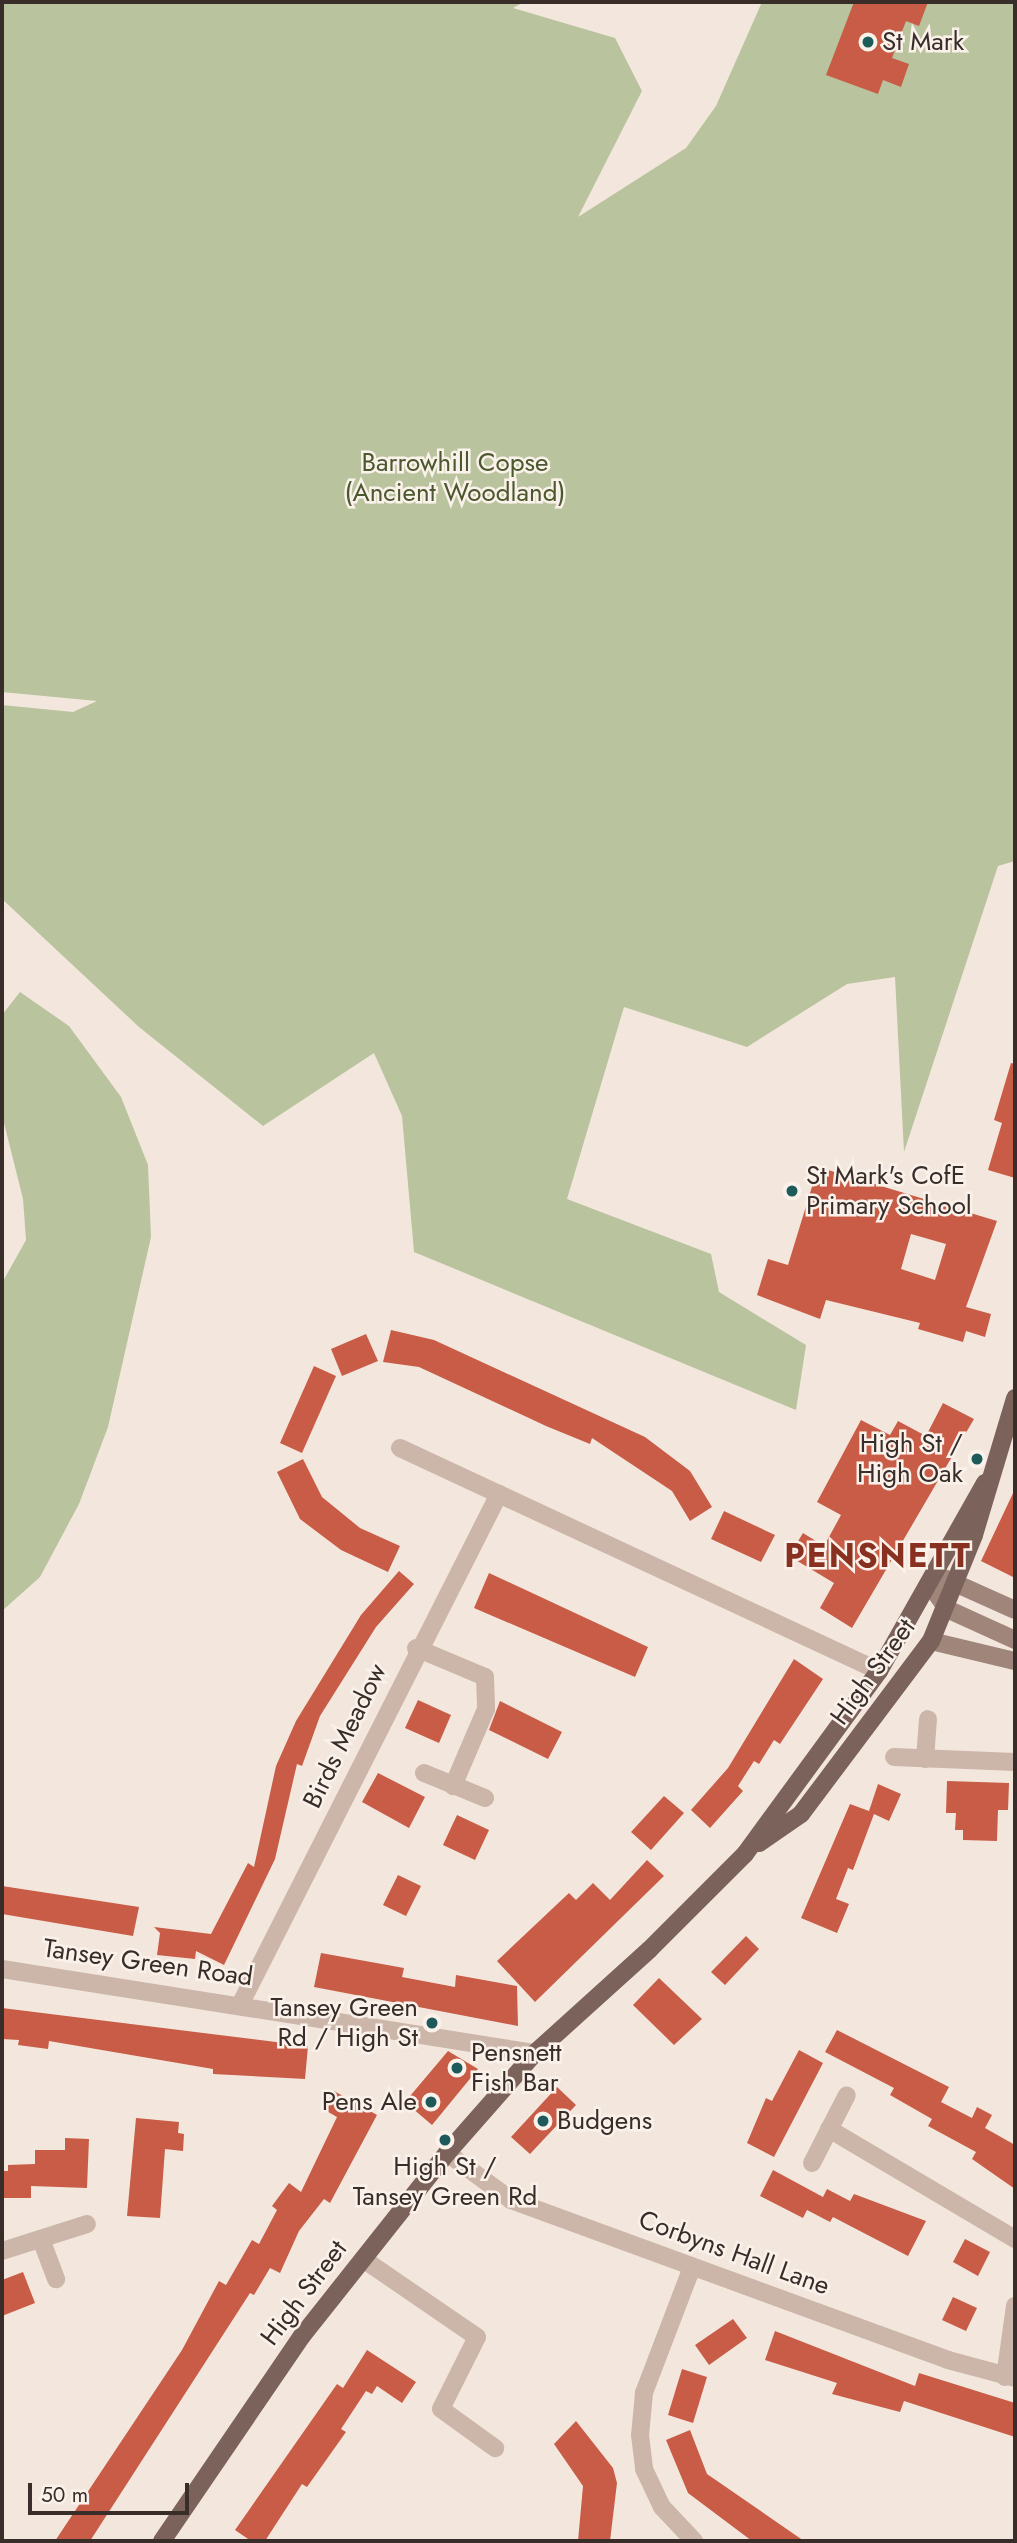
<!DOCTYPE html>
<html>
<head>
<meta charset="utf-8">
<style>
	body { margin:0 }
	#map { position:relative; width:1017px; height:2543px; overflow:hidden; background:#f3e7dd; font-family:Jost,sans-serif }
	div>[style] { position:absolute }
	.green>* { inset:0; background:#b9c39d }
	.building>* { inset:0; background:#c85c46 }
	.minor>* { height:18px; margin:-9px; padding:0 9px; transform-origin:9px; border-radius:9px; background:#ccb6a9 }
	.tertiary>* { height:18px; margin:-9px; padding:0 9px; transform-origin:9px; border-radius:9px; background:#ccb6a9 }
	.secondary>* { height:18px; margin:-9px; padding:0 9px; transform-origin:9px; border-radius:9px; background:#9f857a }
	.primary>* { height:18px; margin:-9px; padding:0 9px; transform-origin:9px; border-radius:9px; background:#7b625a }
	.dots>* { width:19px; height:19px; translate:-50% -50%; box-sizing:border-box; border:4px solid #faf2ea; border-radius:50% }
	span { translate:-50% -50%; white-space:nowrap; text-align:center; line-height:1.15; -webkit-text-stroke:5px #faf2ea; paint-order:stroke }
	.poi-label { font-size:26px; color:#382d29 }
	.left { translate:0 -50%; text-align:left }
	.right { translate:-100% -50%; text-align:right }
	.park-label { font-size:26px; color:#4b572c }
	.street-label { font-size:26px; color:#382d29 }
	.district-label { font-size:33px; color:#893120; font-weight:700; letter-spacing:2px }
	.frame { position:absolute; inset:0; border:4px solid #382d29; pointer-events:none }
	.scale { position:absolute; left:28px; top:2483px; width:161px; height:32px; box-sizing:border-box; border:4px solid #382d29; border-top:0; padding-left:9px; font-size:21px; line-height:24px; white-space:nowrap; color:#382d29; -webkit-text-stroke:5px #faf2ea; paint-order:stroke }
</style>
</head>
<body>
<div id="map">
	<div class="green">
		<div style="clip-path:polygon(2px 2px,524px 2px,513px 8px,615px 38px,642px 91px,578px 217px,686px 148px,716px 106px,762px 2px,1015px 2px,1015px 861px,998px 866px,904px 1152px,895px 977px,847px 984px,747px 1047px,624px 1007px,567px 1199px,711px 1254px,719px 1292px,806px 1345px,796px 1410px,414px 1252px,402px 1116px,374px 1053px,263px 1126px,139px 1027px,2px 899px,2px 705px,73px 712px,97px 701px,2px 692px)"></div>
		<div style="clip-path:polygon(20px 992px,69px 1026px,121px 1097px,148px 1165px,151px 1237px,108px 1427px,79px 1504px,40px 1577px,2px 1611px,2px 1283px,26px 1240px,23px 1199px,2px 1115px,2px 1015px)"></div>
	</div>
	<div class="building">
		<div style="clip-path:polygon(854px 2px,928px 2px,919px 26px,906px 21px,892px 58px,909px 64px,901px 87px,883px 80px,878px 94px,826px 75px)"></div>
		<div style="clip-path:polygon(1011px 1063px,1015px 1064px,1015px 1178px,988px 1170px,1002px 1123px,994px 1120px)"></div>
		<div style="clip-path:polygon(evenodd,818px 1167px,997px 1221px,966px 1307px,991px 1314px,985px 1337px,966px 1331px,963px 1342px,918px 1329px,920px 1323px,826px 1300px,820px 1319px,757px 1295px,768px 1259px,788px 1265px,818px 1167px,911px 1234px,946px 1244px,935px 1280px,901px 1269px,911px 1234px)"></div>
		<div style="clip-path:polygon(391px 1330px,434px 1340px,645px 1437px,690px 1471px,712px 1507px,690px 1521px,672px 1491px,592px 1438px,590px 1444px,546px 1426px,419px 1367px,383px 1362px)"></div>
		<div style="clip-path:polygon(366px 1334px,378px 1361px,342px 1376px,331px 1349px)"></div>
		<div style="clip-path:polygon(314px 1366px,336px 1376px,302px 1453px,280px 1443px)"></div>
		<div style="clip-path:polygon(943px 1403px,974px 1419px,852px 1628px,820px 1608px,834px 1583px,789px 1556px,803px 1533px,824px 1546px,841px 1515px,817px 1502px,861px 1420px,890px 1435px,898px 1421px,926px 1436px)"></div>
		<div style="clip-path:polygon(303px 1459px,322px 1497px,360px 1528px,400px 1546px,388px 1572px,341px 1550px,300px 1519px,277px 1472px)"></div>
		<div style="clip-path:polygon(1015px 1489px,1015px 1578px,981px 1561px)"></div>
		<div style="clip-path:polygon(724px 1511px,775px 1535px,761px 1562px,711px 1539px)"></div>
		<div style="clip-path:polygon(399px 1571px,414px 1584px,376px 1627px,320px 1716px,302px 1766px,297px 1764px,275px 1859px,224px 1965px,196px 1951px,195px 1959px,157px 1955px,160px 1933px,154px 1927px,211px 1934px,248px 1863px,254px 1867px,276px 1766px,296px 1721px,361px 1615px)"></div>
		<div style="clip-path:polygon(489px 1573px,648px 1647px,635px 1677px,474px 1608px)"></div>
		<div style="clip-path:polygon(794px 1659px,823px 1679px,780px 1744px,774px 1740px,759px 1764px,754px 1761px,738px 1786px,743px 1791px,710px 1828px,691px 1810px,728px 1768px)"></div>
		<div style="clip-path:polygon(418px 1700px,451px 1715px,439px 1743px,405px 1728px)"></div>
		<div style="clip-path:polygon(500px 1701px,562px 1732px,548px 1759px,489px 1730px)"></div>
		<div style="clip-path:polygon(378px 1773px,425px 1797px,409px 1828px,362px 1802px)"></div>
		<div style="clip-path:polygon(947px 1781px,1009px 1783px,1008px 1810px,998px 1810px,997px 1841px,963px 1840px,963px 1830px,955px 1830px,956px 1813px,946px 1813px)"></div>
		<div style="clip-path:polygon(878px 1784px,901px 1794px,889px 1821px,874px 1814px,853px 1870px,848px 1868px,836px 1899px,849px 1904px,837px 1933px,801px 1918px,850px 1804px,869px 1811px)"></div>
		<div style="clip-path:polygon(664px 1796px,684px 1813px,651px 1850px,631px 1832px)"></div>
		<div style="clip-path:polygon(457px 1815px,489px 1830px,475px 1860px,443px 1845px)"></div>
		<div style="clip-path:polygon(647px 1860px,664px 1876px,535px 2002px,497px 1961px,569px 1893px,576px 1900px,593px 1883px,610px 1900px)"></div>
		<div style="clip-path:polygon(398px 1875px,421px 1886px,406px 1916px,383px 1905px)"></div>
		<div style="clip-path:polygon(2px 1886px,139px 1907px,133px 1936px,2px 1914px)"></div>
		<div style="clip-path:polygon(746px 1936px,759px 1949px,725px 1985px,711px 1972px)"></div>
		<div style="clip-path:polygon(321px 1953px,404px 1968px,402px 1977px,455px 1987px,456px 1975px,517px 1986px,518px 2026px,314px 1987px)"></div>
		<div style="clip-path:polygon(659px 1978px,702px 2019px,674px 2045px,633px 2005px)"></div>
		<div style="clip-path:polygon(2px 2008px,308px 2046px,305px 2079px,213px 2074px,213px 2069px,49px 2041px,48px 2049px,18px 2045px,19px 2040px,2px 2039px)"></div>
		<div style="clip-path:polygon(837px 2030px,949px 2087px,941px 2102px,972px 2118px,977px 2107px,992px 2115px,985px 2128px,1015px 2145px,1015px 2189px,972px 2159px,976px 2152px,928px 2126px,932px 2119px,890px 2095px,894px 2088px,825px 2052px)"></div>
		<div style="clip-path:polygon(799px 2050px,823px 2063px,774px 2157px,747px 2143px,766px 2098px,772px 2101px)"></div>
		<div style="clip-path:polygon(448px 2051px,478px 2069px,432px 2125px,405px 2102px)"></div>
		<div style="clip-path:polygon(557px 2087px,576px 2105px,530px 2154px,511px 2137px)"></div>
		<div style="clip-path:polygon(334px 2091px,377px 2115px,330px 2203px,324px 2199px,299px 2231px,280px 2273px,270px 2268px,254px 2295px,250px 2293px,90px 2541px,55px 2541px,182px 2350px,219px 2281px,226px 2285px,252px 2240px,259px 2244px,277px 2210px,272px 2206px,289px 2183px,301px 2192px,337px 2117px,323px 2109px)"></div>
		<div style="clip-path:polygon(136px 2118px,179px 2122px,178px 2133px,184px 2134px,183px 2151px,165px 2149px,160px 2218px,127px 2216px)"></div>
		<div style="clip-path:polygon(65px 2138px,89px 2139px,87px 2188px,31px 2186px,31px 2198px,2px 2198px,2px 2171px,8px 2171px,8px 2165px,35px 2164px,35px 2150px,65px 2150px)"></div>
		<div style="clip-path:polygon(773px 2170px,823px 2197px,827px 2189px,850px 2201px,854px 2194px,926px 2221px,908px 2256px,833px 2217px,830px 2222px,807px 2210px,803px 2218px,760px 2196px)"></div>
		<div style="clip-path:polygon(965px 2239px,990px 2252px,978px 2276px,953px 2262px)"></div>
		<div style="clip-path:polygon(23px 2272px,35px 2303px,2px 2316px,2px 2280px)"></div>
		<div style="clip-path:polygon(953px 2297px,977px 2308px,966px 2331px,942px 2320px)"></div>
		<div style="clip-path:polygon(733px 2319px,747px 2338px,709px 2365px,695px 2345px)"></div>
		<div style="clip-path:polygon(775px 2331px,915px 2386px,919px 2373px,1015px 2403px,1015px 2437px,904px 2401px,900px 2412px,832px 2394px,837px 2383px,765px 2360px)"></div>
		<div style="clip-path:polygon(367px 2350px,416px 2382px,402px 2403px,377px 2386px,372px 2394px,366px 2391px,341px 2429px,346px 2432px,307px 2487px,302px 2484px,265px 2541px,251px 2541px,235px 2530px,337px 2384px,343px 2388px)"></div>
		<div style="clip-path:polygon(682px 2369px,707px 2377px,693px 2423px,668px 2415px)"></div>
		<div style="clip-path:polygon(576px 2421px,613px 2468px,617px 2483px,610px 2541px,578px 2541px,583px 2486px,554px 2444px)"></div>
		<div style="clip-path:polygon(690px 2430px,707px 2474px,804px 2541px,752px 2541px,688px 2493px,666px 2440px)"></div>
	</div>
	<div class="minor">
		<div style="left:400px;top:1448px;width:528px;rotate:24.96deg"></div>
		<div style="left:416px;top:1648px;width:75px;rotate:22.8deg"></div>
		<div style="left:485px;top:1677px;width:32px;rotate:88deg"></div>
		<div style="left:486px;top:1709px;width:84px;rotate:113.2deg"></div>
		<div style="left:894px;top:1757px;width:121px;rotate:2.4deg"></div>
		<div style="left:925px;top:1759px;width:40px;rotate:-85.7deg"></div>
		<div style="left:424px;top:1773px;width:66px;rotate:22.3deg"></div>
		<div style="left:241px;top:2003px;width:571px;rotate:-63.12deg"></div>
		<div style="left:829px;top:2129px;width:216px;rotate:30.6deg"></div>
		<div style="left:447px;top:2153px;width:79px;rotate:36.3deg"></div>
		<div style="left:511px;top:2200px;width:465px;rotate:20.1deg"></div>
		<div style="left:948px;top:2360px;width:69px;rotate:15deg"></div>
		<div style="left:812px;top:2163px;width:76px;rotate:-62.8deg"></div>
		<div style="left:41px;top:2239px;width:43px;rotate:69.4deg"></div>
		<div style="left:2px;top:2251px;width:89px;rotate:-17.6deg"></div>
		<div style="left:363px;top:2259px;width:138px;rotate:34.4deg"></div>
		<div style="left:477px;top:2337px;width:80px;rotate:116.6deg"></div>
		<div style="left:441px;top:2409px;width:67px;rotate:35.8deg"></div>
		<div style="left:692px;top:2267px;width:135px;rotate:110.9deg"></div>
		<div style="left:644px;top:2393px;width:42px;rotate:95.4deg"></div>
		<div style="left:640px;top:2435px;width:34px;rotate:83deg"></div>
		<div style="left:644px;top:2469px;width:42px;rotate:64.7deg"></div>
		<div style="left:662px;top:2507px;width:47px;rotate:46.7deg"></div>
		<div style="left:1005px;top:2377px;width:72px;rotate:-82deg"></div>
	</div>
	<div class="tertiary">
		<div style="left:2px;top:1969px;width:540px;rotate:8.96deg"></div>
	</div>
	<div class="secondary">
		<div style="left:937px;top:1575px;width:85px;rotate:24.2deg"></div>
		<div style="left:931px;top:1586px;width:28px;rotate:55deg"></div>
		<div style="left:947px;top:1609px;width:75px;rotate:24.5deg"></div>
		<div style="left:931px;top:1641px;width:86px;rotate:13.4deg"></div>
	</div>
	<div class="primary">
		<div style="left:759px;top:1843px;width:51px;rotate:-34.6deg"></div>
		<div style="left:801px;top:1814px;width:216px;rotate:-53.1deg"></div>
		<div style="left:931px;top:1641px;width:114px;rotate:-67.9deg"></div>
		<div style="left:974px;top:1535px;width:143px;rotate:-73.3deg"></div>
		<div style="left:162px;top:2541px;width:248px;rotate:-55.7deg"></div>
		<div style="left:302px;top:2336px;width:233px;rotate:-51.6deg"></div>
		<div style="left:447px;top:2153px;width:133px;rotate:-48.7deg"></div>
		<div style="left:535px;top:2053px;width:154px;rotate:-42.1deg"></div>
		<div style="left:649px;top:1950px;width:136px;rotate:-45deg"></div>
		<div style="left:745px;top:1854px;width:227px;rotate:-53.8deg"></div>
		<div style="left:879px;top:1671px;width:216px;rotate:-60.6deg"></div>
	</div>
	<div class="dots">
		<div style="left:868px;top:42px;background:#1d5b5a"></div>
		<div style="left:792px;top:1191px;background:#1d5b5a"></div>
		<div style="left:977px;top:1459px;background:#1d5b5a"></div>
		<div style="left:432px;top:2023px;background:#1d5b5a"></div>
		<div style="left:457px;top:2068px;background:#1d5b5a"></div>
		<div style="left:431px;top:2102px;background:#1d5b5a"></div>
		<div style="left:543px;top:2121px;background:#1d5b5a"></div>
		<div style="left:445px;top:2140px;background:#1d5b5a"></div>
	</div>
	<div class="poi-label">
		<span class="left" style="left:882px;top:42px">St Mark</span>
		<span class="left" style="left:806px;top:1191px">St Mark's CofE<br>Primary School</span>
		<span class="right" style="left:963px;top:1459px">High St /<br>High Oak</span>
		<span class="right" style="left:418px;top:2023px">Tansey Green<br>Rd / High St</span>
		<span class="left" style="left:471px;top:2068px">Pensnett<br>Fish Bar</span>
		<span class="right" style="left:417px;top:2102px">Pens Ale</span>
		<span class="left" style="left:557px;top:2121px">Budgens</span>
		<span style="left:445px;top:2182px">High St /<br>Tansey Green Rd</span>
	</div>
	<div class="park-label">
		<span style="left:455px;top:478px">Barrowhill Copse<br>(Ancient Woodland)</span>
	</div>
	<div class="street-label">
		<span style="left:873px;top:1672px;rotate:-54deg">High Street</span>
		<span style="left:345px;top:1736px;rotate:-64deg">Birds Meadow</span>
		<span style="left:148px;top:1963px;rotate:8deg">Tansey Green Road</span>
		<span style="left:734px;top:2253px;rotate:20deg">Corbyns Hall Lane</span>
		<span style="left:304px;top:2293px;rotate:-53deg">High Street</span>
	</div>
	<div class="district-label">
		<span style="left:878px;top:1556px">PENSNETT</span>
	</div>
	<div class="frame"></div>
	<div class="scale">50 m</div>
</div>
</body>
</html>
